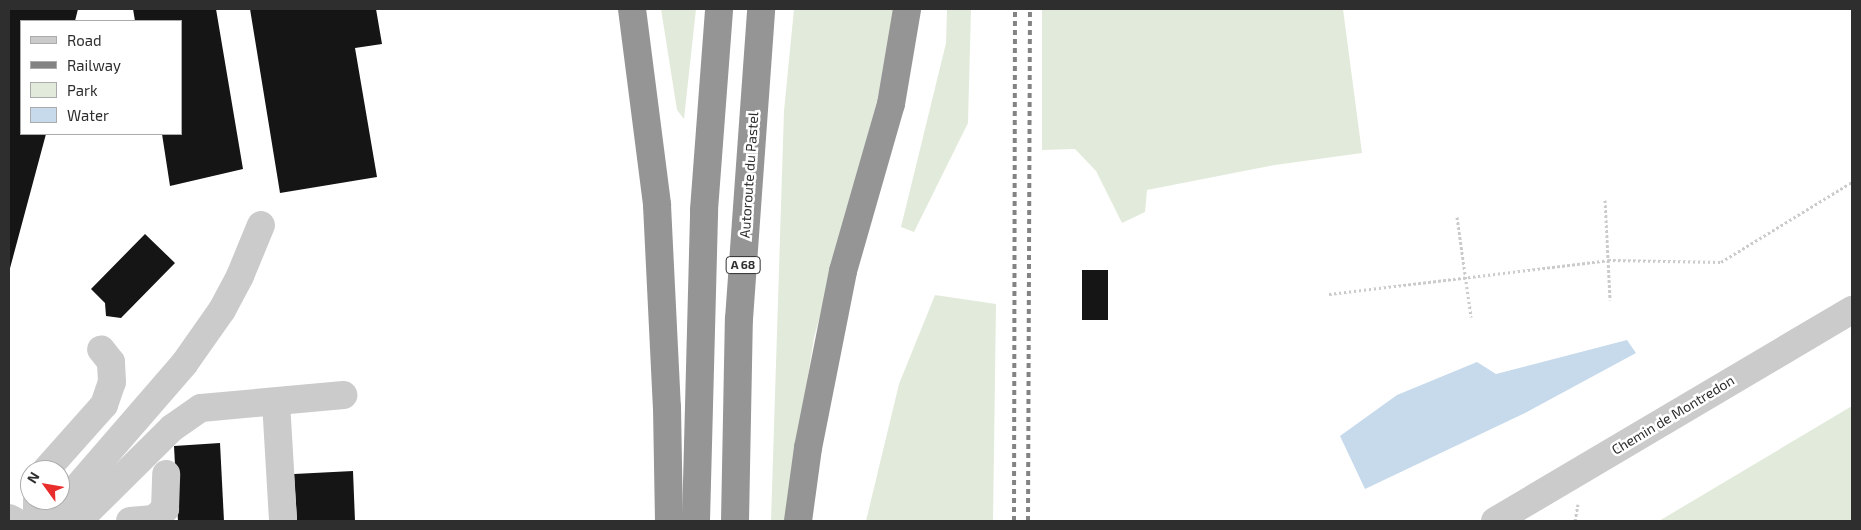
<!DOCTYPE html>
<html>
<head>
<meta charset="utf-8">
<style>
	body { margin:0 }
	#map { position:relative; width:1861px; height:530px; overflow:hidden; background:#fff; font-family:"Exo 2",sans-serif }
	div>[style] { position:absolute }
	.green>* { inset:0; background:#e2ebdb }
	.water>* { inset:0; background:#c6daec }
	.building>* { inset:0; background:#151515 }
	.path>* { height:3px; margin-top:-1.5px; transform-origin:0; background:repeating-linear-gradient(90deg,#cbcbcb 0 2.5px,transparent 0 5px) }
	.minor>* { height:28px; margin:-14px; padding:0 14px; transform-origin:14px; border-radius:14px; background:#cbcbcb }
	.highway>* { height:28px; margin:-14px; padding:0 14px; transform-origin:14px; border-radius:14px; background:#959595 }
	.rail>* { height:4px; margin-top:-2px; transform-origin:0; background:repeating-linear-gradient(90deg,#838383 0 5px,transparent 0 9px) }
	span { translate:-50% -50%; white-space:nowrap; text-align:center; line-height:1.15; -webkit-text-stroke:5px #fff; paint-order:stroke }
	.shield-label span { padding:1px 4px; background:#fff; border:1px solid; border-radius:4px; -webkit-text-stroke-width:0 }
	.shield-label { font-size:12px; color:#2e2e2e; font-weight:700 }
	.street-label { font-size:14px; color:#2e2e2e }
	.frame { position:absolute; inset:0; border:10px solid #2e2e2e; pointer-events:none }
	.legend { position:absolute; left:20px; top:20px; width:162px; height:115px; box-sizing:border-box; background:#fff; border:1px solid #ababab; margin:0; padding:6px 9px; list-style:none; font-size:15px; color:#2e2e2e }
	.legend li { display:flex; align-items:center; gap:10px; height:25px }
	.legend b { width:25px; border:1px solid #ababab }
	.north { position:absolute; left:20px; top:460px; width:50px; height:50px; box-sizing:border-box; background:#fff; border:1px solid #ababab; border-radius:50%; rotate:302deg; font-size:14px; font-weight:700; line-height:20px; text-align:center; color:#2e2e2e }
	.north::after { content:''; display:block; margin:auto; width:18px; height:22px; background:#e92d2c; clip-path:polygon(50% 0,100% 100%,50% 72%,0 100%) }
</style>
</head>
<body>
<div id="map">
	<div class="green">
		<div style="clip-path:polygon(661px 9px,696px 9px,684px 119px,677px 110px)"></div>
		<div style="clip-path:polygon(794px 9px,895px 9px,888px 59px,814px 338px,785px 521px,771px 521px,784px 111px)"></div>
		<div style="clip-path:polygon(947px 9px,971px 9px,968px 123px,914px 232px,901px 227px,946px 43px)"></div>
		<div style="clip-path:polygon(1042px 9px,1343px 9px,1362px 153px,1275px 165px,1147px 190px,1145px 212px,1122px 223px,1096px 171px,1075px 149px,1042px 150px)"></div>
		<div style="clip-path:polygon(935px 295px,996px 304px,993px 521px,866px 521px,899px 384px)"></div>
		<div style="clip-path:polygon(1852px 406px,1852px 521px,1659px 521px)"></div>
	</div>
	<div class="water">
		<div style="clip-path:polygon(1627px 340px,1636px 353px,1525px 413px,1365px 489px,1340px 436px,1397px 395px,1477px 362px,1496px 374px)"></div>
	</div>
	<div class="building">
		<div style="clip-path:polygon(9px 9px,78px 9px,75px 21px,21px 21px,21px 134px,46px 134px,9px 272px)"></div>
		<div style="clip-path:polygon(133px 9px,216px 9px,243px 169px,170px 186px,162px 134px,181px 134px,181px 21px,135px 21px)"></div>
		<div style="clip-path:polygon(250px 9px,376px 9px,382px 44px,355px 48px,377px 177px,280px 193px)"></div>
		<div style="clip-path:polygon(145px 234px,175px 263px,121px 318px,106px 316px,105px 303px,91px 289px)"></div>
		<div style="clip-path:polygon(1082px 270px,1108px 270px,1108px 320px,1082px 320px)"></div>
		<div style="clip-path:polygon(220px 443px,224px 521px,178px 521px,174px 446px)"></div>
		<div style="clip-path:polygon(353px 471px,355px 521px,297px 521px,294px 474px)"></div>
	</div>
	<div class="path">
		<div style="left:1605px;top:200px;width:100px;rotate:87.1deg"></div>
		<div style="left:1457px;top:217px;width:101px;rotate:82deg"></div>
		<div style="left:1329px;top:294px;width:281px;rotate:-6.9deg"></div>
		<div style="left:1608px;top:260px;width:113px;rotate:1deg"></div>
		<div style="left:1721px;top:262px;width:153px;rotate:-31.4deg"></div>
		<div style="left:1575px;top:521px;width:17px;rotate:-80deg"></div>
	</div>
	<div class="minor">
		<div style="left:276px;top:402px;width:119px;rotate:86.6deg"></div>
		<div style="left:46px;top:470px;width:87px;rotate:-48.3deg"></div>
		<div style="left:104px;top:405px;width:24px;rotate:-71deg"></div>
		<div style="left:112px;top:382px;width:20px;rotate:-93deg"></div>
		<div style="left:111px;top:362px;width:16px;rotate:-128deg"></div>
		<div style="left:9px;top:518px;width:7px;rotate:27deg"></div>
		<div style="left:37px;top:521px;width:21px;rotate:-90deg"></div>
		<div style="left:48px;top:521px;width:208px;rotate:-49.1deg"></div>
		<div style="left:184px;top:364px;width:66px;rotate:-54.9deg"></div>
		<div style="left:222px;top:310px;width:38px;rotate:-62deg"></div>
		<div style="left:240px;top:276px;width:55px;rotate:-67.6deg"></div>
		<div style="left:78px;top:521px;width:132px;rotate:-44.7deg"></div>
		<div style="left:172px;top:428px;width:35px;rotate:-35deg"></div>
		<div style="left:201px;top:408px;width:143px;rotate:-5.2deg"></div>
		<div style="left:130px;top:521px;width:24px;rotate:-5deg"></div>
		<div style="left:154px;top:519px;width:15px;rotate:-42deg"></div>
		<div style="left:165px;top:509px;width:35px;rotate:-88deg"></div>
		<div style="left:1495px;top:521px;width:415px;rotate:-30.6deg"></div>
	</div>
	<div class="highway">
		<div style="left:632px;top:9px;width:198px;rotate:82.7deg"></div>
		<div style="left:657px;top:205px;width:202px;rotate:87.2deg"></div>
		<div style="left:667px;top:407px;width:114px;rotate:89deg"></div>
		<div style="left:696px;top:521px;width:311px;rotate:-88.5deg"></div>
		<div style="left:704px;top:210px;width:202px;rotate:-85.7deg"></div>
		<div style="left:735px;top:521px;width:202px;rotate:-88.9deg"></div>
		<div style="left:739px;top:319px;width:311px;rotate:-85.9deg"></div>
		<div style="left:798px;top:521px;width:74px;rotate:-82.2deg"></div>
		<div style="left:808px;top:448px;width:180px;rotate:-78.8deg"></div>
		<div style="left:843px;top:271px;width:174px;rotate:-74deg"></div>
		<div style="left:891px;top:104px;width:96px;rotate:-80.4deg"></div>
	</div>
	<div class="rail">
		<div style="left:1014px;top:521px;width:512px;rotate:-89.89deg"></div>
		<div style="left:1028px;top:521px;width:512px;rotate:-89.78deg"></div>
	</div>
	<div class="shield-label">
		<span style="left:743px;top:265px">A 68</span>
	</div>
	<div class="street-label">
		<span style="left:749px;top:175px;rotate:-86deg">Autoroute du Pastel</span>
		<span style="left:1673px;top:415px;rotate:-31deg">Chemin de Montredon</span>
	</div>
	<div class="frame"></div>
	<ul class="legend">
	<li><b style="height:6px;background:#cbcbcb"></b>Road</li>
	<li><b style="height:6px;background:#838383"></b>Railway</li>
	<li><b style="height:14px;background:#e2ebdb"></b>Park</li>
	<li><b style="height:14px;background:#c6daec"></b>Water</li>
	</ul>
	<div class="north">N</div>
</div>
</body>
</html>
